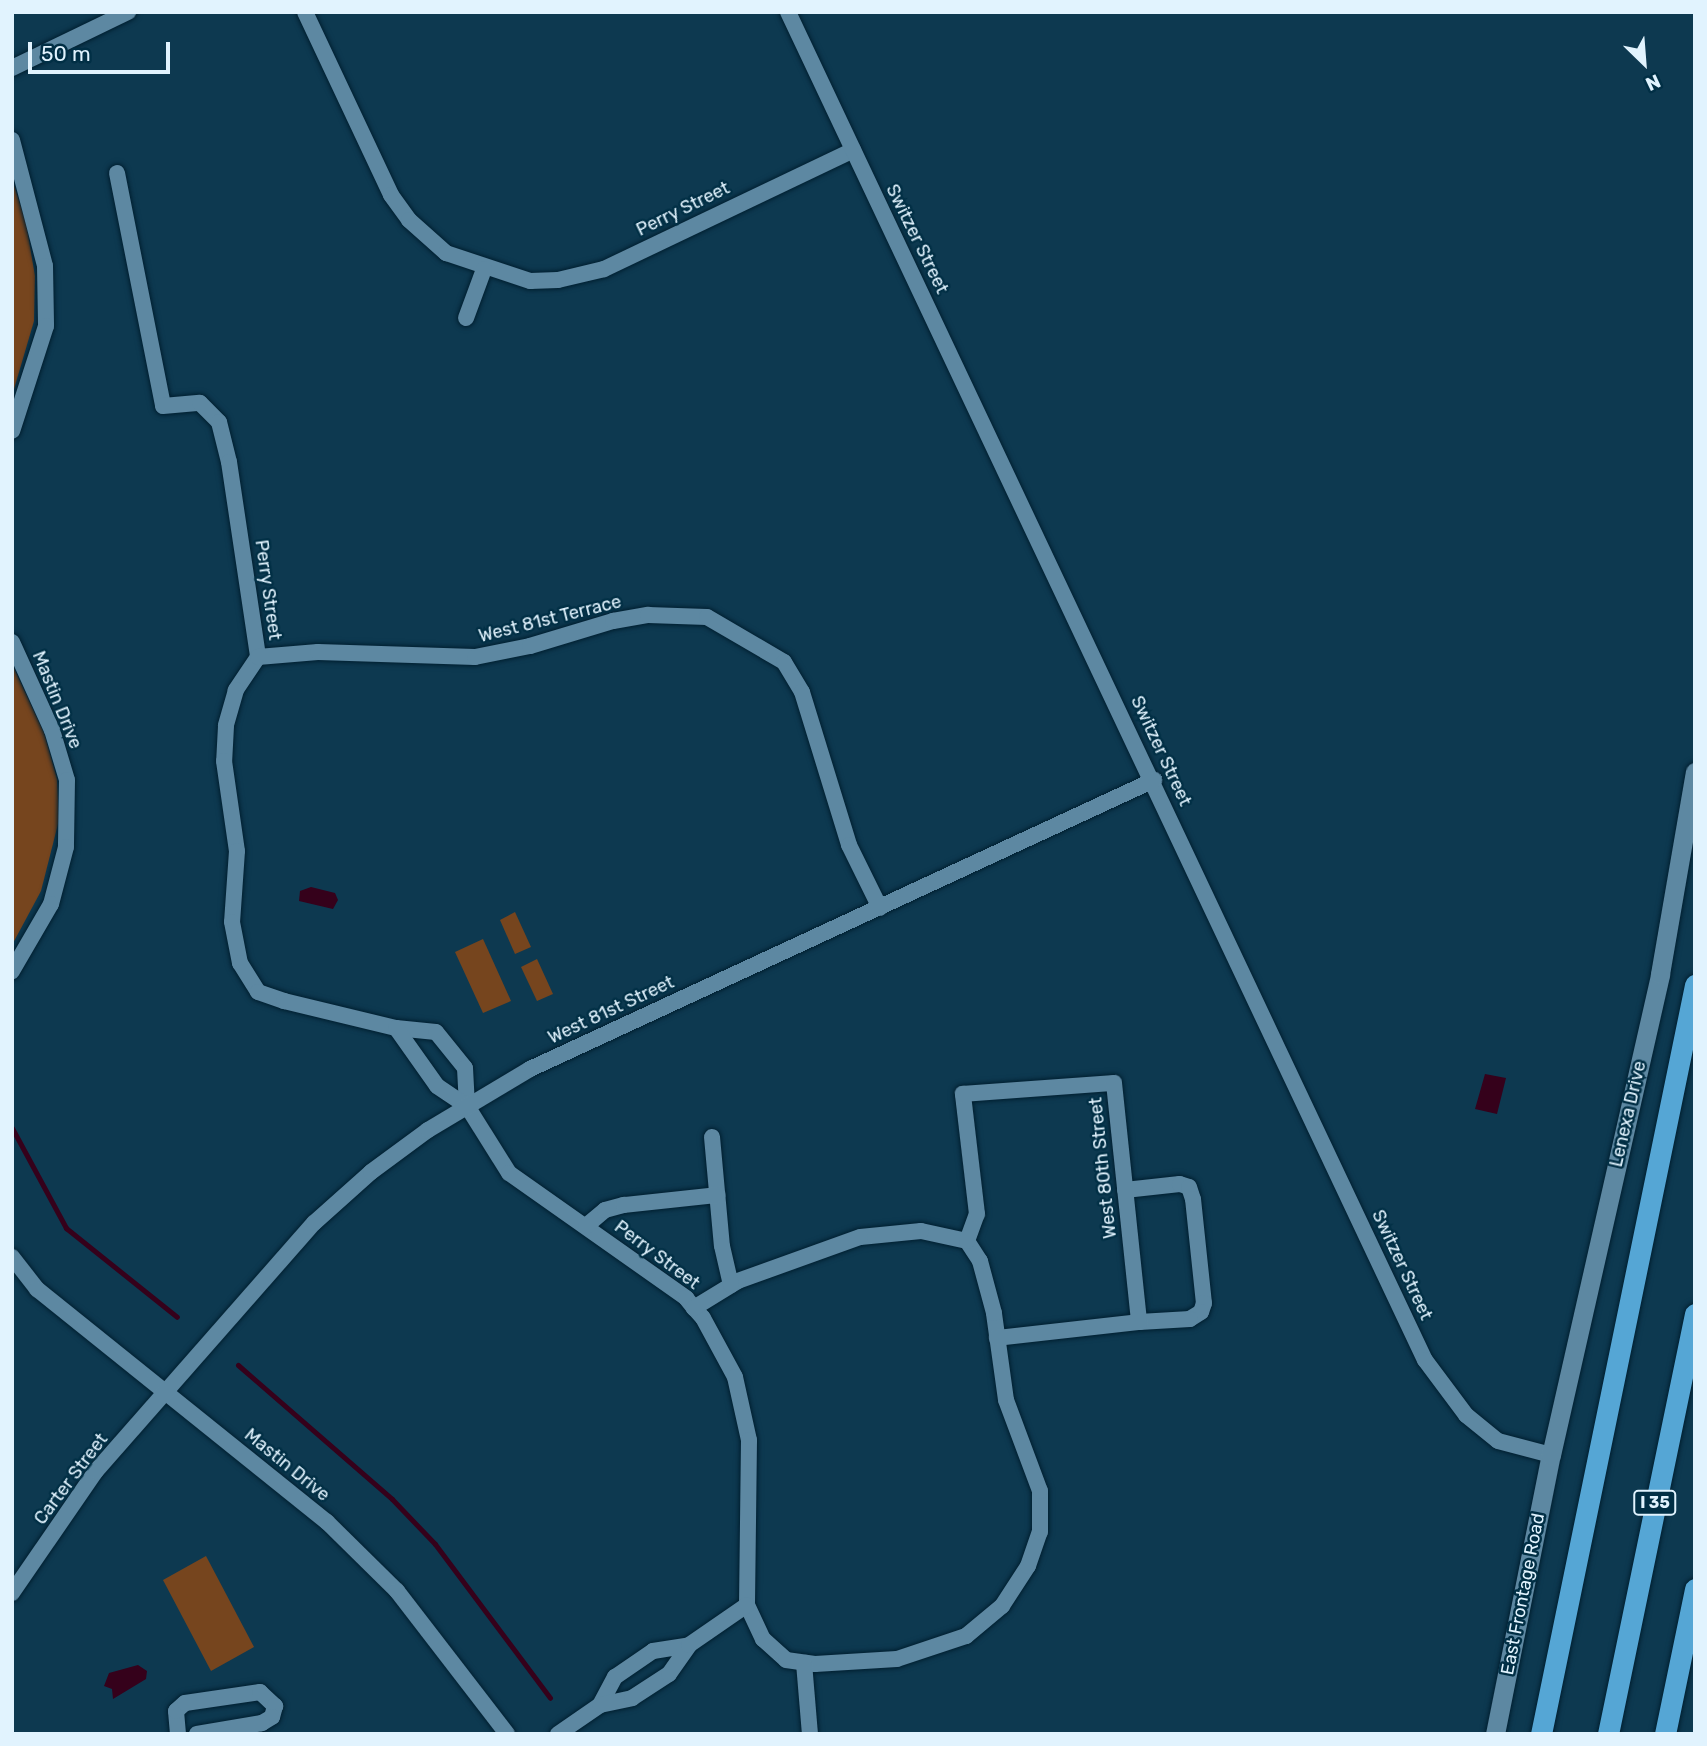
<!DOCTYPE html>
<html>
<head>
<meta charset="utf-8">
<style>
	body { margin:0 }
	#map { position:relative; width:1707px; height:1746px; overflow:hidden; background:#0d3950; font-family:Rubik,sans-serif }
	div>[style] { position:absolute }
	.green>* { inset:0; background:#76451e }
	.water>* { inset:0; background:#35011b }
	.stream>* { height:5px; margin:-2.5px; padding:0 2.5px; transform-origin:2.5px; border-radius:2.5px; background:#35011b }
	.roads { filter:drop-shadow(0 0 2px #001f30) drop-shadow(0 0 2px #001f30) }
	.minor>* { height:16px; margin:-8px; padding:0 8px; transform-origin:8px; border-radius:8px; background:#5d88a2 }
	.tertiary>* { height:19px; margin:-9.5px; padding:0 9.5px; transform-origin:9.5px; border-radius:9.5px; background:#5d88a2 }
	.motorway>* { height:21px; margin:-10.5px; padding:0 10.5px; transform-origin:10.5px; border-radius:10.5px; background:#55a6d5 }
	span { translate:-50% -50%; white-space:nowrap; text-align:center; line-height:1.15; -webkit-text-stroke:5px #012f45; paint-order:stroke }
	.shield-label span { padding:2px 5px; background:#012f45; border:2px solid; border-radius:5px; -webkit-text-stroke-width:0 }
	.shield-label { font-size:16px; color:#e1f3fe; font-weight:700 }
	.street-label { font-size:18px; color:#e1f3fe }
	.frame { position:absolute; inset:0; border:14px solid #e1f3fe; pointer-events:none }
	.north { position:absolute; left:1609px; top:28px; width:70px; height:70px; -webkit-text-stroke:5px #012f45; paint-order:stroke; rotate:155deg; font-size:19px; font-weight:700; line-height:28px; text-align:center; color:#e1f3fe }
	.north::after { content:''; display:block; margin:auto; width:24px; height:32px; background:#e1f3fe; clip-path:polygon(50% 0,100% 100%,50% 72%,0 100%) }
	.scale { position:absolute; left:28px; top:42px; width:142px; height:32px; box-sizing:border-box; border:4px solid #e1f3fe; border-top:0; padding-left:9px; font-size:21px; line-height:24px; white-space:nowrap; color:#e1f3fe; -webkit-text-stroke:5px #012f45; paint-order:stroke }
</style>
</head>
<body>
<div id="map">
	<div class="green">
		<div style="clip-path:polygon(12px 179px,26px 223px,35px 276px,34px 321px,12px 396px)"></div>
		<div style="clip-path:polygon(12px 664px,44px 733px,57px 779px,59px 820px,41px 891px,12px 945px)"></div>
		<div style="clip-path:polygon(515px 912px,531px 947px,515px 954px,500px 920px)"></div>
		<div style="clip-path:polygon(483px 939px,511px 1001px,483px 1013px,455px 952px)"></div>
		<div style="clip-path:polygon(537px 959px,553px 994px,537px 1001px,521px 967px)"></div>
		<div style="clip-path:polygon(206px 1556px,254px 1647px,211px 1671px,163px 1580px)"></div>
	</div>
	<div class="water">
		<div style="clip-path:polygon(311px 887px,335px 893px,338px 900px,333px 909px,299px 901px,300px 891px)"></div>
		<div style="clip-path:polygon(1485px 1074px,1506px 1078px,1497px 1114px,1475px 1109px)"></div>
		<div style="clip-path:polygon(138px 1665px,147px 1671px,146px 1679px,113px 1699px,112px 1689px,104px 1686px,109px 1673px)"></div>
	</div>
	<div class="stream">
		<div style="left:12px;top:1128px;width:114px;rotate:61.6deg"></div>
		<div style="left:66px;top:1228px;width:142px;rotate:38.7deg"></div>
		<div style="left:238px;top:1365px;width:204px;rotate:41deg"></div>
		<div style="left:392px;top:1499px;width:62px;rotate:46.3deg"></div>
		<div style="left:435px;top:1544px;width:192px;rotate:53.2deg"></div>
	</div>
	<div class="roads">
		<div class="minor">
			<div style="left:305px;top:12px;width:202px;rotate:64.8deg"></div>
			<div style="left:391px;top:195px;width:31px;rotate:54deg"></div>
			<div style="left:409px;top:220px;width:50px;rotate:41.7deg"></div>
			<div style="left:446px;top:253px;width:89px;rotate:18.4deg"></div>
			<div style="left:530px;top:281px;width:28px;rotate:-2deg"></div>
			<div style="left:558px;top:280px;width:47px;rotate:-13.4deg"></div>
			<div style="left:604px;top:269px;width:276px;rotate:-25.5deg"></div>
			<div style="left:788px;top:12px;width:1491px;rotate:64.71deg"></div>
			<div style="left:1425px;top:1360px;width:69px;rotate:53.3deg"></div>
			<div style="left:1466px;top:1415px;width:41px;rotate:39.1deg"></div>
			<div style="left:1498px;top:1441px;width:55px;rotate:14.8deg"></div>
			<div style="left:12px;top:68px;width:129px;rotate:-25.8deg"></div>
			<div style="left:12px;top:140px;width:130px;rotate:75.3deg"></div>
			<div style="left:45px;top:266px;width:60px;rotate:89deg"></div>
			<div style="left:46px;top:326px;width:110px;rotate:107.9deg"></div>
			<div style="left:117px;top:173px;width:237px;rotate:78.8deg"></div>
			<div style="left:163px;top:406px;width:37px;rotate:-5deg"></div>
			<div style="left:200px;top:403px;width:27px;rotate:45deg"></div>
			<div style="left:219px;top:422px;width:41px;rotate:76deg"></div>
			<div style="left:229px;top:462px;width:197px;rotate:81.5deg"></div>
			<div style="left:258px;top:657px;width:40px;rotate:124deg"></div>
			<div style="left:236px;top:690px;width:37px;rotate:106deg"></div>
			<div style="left:226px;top:726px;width:35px;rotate:93deg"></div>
			<div style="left:224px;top:761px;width:91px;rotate:81.8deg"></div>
			<div style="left:237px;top:851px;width:71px;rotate:94deg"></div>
			<div style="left:232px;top:922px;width:42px;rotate:79deg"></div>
			<div style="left:240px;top:963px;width:34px;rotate:58deg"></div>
			<div style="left:258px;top:992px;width:28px;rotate:19deg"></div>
			<div style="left:284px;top:1001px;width:115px;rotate:13.6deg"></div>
			<div style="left:396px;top:1028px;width:40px;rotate:5.7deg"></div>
			<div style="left:436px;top:1032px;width:46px;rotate:51.1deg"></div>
			<div style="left:465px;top:1068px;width:38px;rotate:87deg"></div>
			<div style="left:466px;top:318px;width:52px;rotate:-69.8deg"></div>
			<div style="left:12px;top:642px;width:97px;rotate:65.6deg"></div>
			<div style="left:52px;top:730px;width:52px;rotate:73.3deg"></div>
			<div style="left:67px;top:780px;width:67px;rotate:90.9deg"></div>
			<div style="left:66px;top:847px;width:59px;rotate:104.7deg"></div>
			<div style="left:51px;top:904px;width:78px;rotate:120.2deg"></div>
			<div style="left:258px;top:657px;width:60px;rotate:-4.8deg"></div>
			<div style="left:318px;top:652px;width:157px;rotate:1.8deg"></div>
			<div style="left:475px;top:657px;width:56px;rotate:-11.3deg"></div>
			<div style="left:530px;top:646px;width:87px;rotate:-16.8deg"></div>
			<div style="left:613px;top:621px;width:36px;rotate:-10deg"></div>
			<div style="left:648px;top:615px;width:59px;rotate:1.9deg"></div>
			<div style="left:707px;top:617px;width:89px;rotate:30.3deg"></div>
			<div style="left:784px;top:662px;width:35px;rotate:59deg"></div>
			<div style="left:802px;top:692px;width:160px;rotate:72.9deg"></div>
			<div style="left:849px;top:845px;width:70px;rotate:63.8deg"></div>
			<div style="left:396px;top:1028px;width:71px;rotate:54.7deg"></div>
			<div style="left:437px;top:1086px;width:36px;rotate:34deg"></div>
			<div style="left:467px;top:1106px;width:79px;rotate:57.9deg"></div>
			<div style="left:509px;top:1173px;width:217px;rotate:35.2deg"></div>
			<div style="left:686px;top:1298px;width:13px;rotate:51deg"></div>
			<div style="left:694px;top:1308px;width:13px;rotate:48deg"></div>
			<div style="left:703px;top:1318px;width:67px;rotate:61.5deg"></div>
			<div style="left:735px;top:1377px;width:65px;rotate:77.5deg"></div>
			<div style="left:749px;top:1440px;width:165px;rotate:90.7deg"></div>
			<div style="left:747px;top:1605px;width:38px;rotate:65deg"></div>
			<div style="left:763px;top:1639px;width:31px;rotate:42deg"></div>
			<div style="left:786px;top:1660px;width:29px;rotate:8deg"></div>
			<div style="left:815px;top:1664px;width:82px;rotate:-3.5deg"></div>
			<div style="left:897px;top:1659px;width:73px;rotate:-18.4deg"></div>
			<div style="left:966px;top:1636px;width:47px;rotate:-39.8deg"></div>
			<div style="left:1002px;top:1606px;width:48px;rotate:-57deg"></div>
			<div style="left:1028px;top:1566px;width:36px;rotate:-71deg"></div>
			<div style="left:1040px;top:1532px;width:41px;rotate:-90deg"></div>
			<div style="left:1040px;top:1491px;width:97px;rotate:-110.5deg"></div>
			<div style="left:1006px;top:1400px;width:88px;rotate:-97.9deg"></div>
			<div style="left:994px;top:1313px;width:54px;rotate:-105.1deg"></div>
			<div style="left:980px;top:1261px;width:24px;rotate:-123deg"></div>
			<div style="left:967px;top:1241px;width:47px;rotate:-167.7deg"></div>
			<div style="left:921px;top:1231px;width:61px;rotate:174.4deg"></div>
			<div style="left:860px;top:1237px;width:130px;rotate:160.2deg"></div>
			<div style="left:738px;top:1281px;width:52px;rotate:148.5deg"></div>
			<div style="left:712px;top:1137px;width:109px;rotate:84.8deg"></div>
			<div style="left:722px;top:1246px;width:40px;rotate:77deg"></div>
			<div style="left:1125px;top:1190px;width:55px;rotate:-6.2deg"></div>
			<div style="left:1180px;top:1184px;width:9px;rotate:18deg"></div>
			<div style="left:1189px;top:1187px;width:13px;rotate:72deg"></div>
			<div style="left:1193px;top:1199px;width:105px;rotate:84deg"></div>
			<div style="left:1204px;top:1303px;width:9px;rotate:108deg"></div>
			<div style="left:1201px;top:1312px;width:13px;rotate:148deg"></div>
			<div style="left:1190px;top:1319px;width:51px;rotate:176.6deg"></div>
			<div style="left:586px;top:1226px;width:25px;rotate:-40deg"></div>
			<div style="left:605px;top:1210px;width:20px;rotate:-15deg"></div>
			<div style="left:624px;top:1205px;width:94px;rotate:-6.1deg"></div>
			<div style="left:967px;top:1241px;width:29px;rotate:-70deg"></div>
			<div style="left:977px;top:1214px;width:121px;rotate:-96.7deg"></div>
			<div style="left:963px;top:1094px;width:151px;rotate:-4.2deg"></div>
			<div style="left:1114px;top:1083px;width:240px;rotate:84deg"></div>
			<div style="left:1139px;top:1322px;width:143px;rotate:173.6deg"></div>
			<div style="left:12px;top:1257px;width:41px;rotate:52deg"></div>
			<div style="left:37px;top:1289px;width:372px;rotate:38.8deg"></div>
			<div style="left:327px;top:1522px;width:98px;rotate:44.6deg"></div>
			<div style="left:397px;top:1591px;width:180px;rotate:52.4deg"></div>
			<div style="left:12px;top:1593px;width:148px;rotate:-55.5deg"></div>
			<div style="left:96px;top:1471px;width:330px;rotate:-48.7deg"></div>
			<div style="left:314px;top:1223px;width:76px;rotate:-41.8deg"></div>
			<div style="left:371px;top:1172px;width:71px;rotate:-36.4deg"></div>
			<div style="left:428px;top:1130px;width:119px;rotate:-30.9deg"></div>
			<div style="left:530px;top:1069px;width:688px;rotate:-24.85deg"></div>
			<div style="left:804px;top:1663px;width:71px;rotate:85.2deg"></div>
			<div style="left:600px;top:1705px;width:32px;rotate:-62deg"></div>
			<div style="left:615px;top:1677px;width:46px;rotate:-34.4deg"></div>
			<div style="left:653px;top:1651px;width:36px;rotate:-9deg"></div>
			<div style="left:178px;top:1734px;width:23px;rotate:-95deg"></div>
			<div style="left:176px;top:1711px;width:12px;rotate:-42deg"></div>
			<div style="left:185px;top:1703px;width:76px;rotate:-8.3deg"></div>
			<div style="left:260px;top:1692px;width:21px;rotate:43deg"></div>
			<div style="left:275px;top:1706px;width:11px;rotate:105deg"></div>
			<div style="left:272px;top:1717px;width:12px;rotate:149deg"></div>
			<div style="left:262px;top:1723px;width:66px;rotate:170.4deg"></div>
			<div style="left:558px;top:1734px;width:51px;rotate:-34.6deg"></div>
			<div style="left:600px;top:1705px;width:33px;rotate:-12deg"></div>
			<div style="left:632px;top:1698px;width:44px;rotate:-33deg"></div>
			<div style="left:669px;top:1674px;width:35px;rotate:-55deg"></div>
			<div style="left:689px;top:1645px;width:70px;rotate:-34.6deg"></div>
		</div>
		<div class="tertiary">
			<div style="left:1495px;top:1734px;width:285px;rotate:-78.7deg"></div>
			<div style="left:1551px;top:1455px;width:493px;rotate:-77.2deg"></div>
			<div style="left:1660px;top:974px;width:205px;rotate:-80.2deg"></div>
		</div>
		<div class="motorway">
			<div style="left:1541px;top:1734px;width:765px;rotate:-78.38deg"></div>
			<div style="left:1608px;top:1734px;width:429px;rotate:-78.3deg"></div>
			<div style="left:1665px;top:1734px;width:148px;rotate:-78.3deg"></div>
		</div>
	</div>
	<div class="shield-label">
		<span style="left:1655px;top:1503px">I 35</span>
	</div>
	<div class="street-label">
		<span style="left:683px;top:209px;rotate:-26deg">Perry Street</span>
		<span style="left:917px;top:239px;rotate:64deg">Switzer Street</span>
		<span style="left:268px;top:590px;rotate:82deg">Perry Street</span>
		<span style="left:550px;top:619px;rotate:-14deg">West 81st Terrace</span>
		<span style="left:57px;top:700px;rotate:68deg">Mastin Drive</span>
		<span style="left:1161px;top:751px;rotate:65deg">Switzer Street</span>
		<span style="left:611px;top:1010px;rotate:-25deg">West 81st Street</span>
		<span style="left:1628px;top:1114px;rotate:-77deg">Lenexa Drive</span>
		<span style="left:1103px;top:1168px;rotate:-96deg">West 80th Street</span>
		<span style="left:657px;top:1255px;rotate:37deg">Perry Street</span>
		<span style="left:1402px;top:1265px;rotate:65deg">Switzer Street</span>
		<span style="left:287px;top:1465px;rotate:39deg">Mastin Drive</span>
		<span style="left:71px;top:1479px;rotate:-53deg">Carter Street</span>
		<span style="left:1523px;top:1594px;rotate:-79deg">East Frontage Road</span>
	</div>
	<div class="frame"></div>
	<div class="north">N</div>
	<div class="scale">50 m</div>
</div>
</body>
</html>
